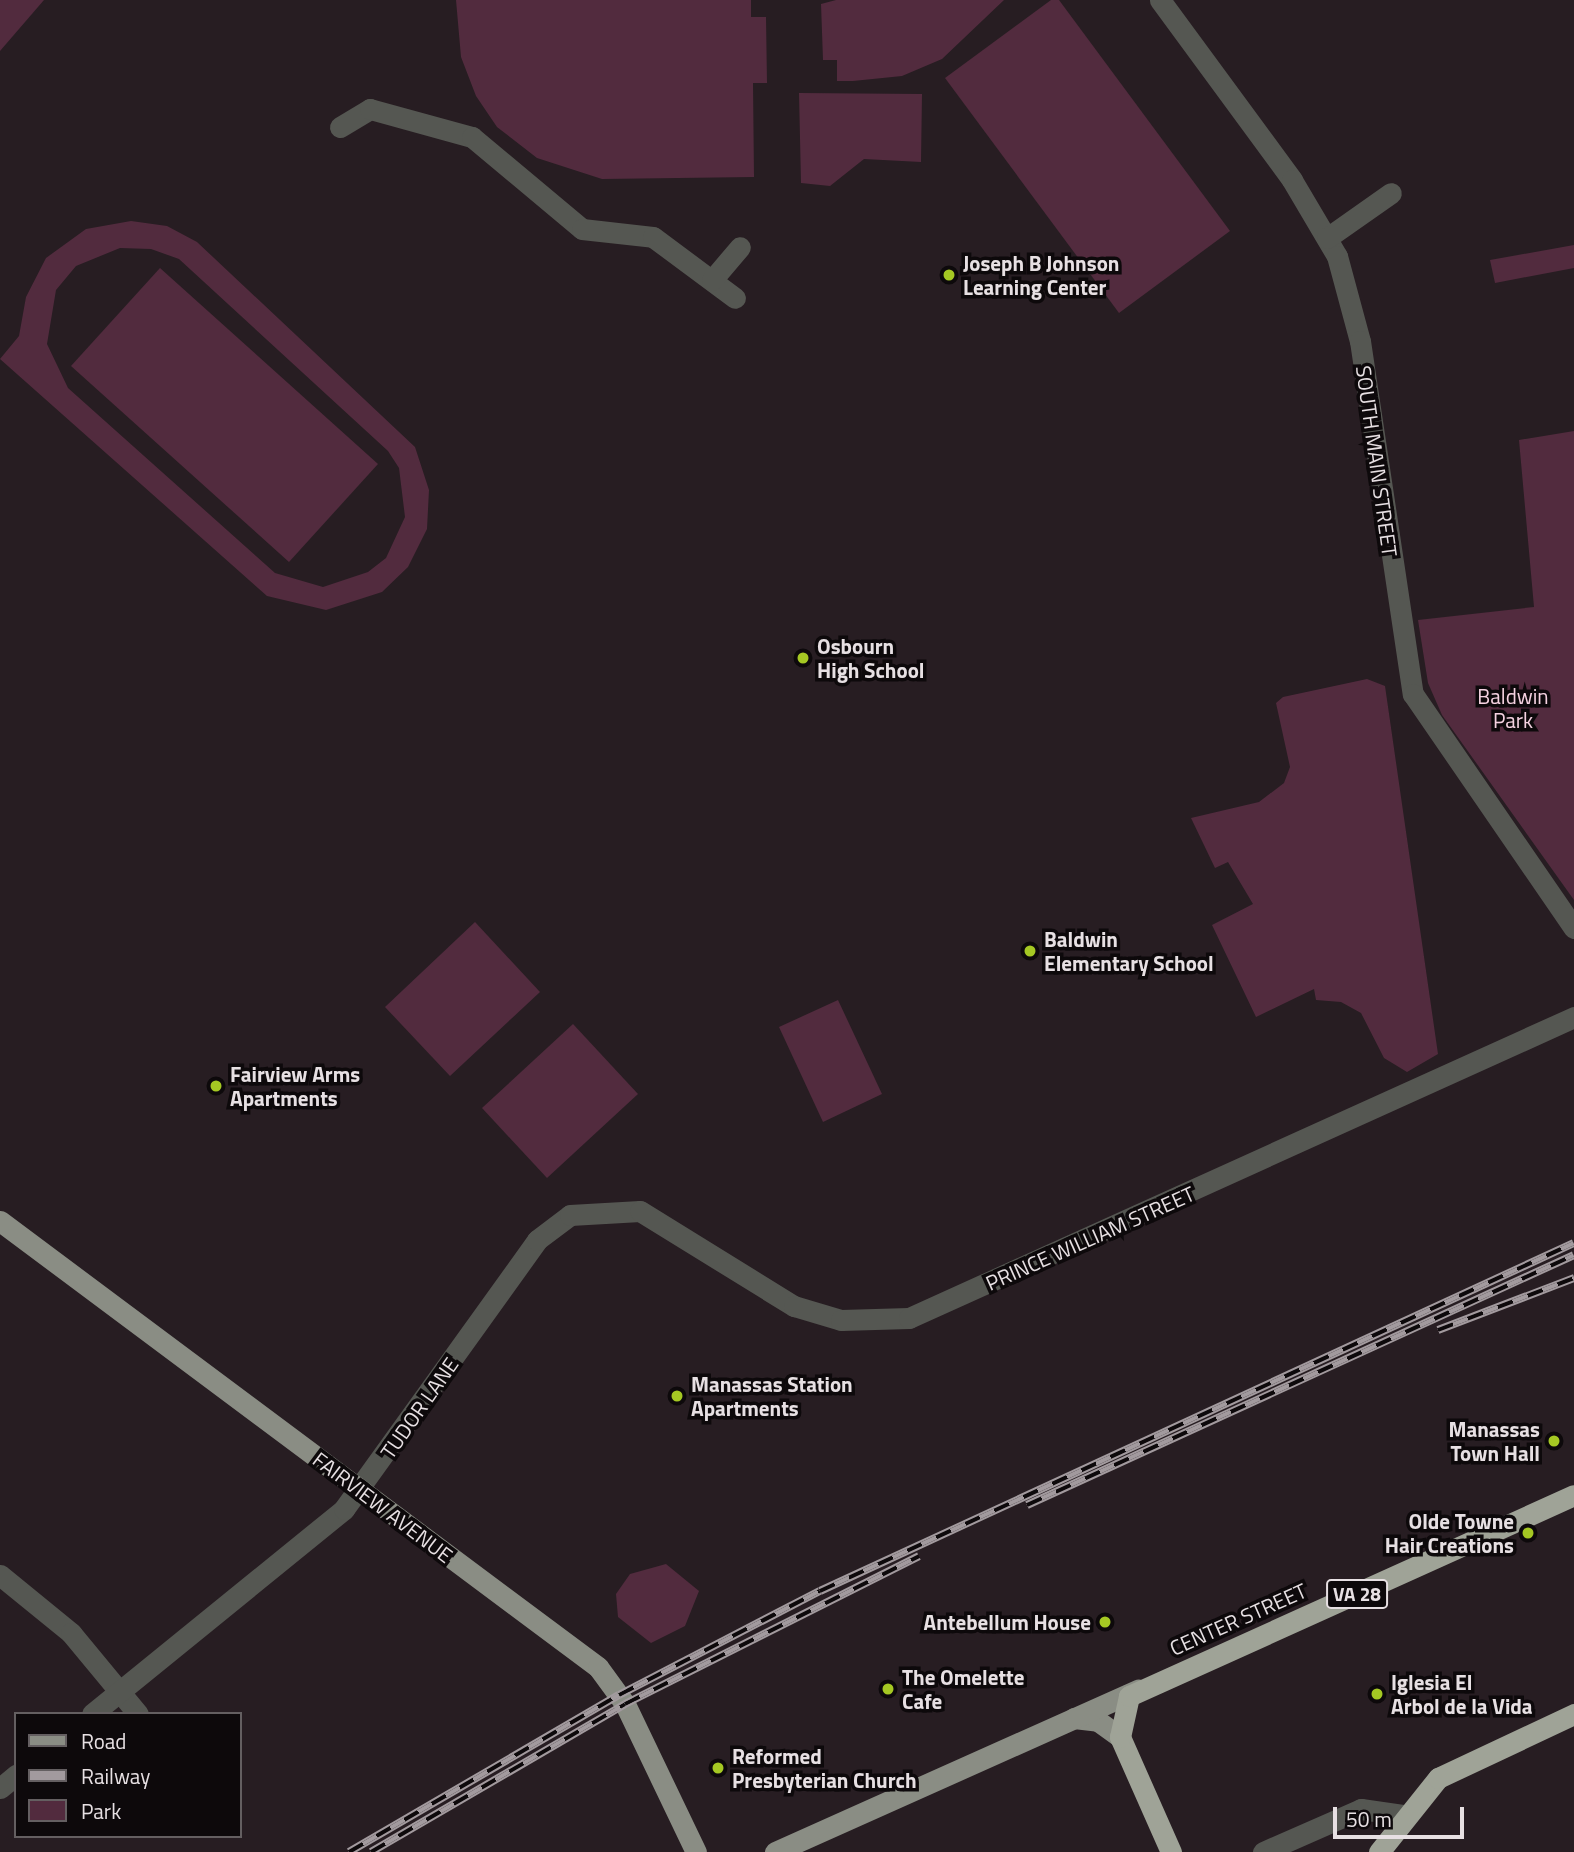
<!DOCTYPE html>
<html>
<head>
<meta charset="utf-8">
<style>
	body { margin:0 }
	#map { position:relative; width:1574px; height:1852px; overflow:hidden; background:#271d22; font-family:"Titillium Web",sans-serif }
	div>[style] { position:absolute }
	.green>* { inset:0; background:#522b3e }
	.minor>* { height:21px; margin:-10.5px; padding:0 10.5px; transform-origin:10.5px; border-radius:10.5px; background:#555752 }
	.major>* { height:21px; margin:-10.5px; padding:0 10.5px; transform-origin:10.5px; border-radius:10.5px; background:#8a8d84 }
	.highway>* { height:21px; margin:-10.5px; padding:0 10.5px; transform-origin:10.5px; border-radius:10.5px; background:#9fa397 }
	.rail>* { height:8px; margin-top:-4px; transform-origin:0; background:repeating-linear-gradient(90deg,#0d090b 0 16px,#a29a9e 0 32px); box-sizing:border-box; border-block:2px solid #a29a9e }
	.dots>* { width:19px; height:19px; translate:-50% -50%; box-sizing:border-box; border:4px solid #0d090b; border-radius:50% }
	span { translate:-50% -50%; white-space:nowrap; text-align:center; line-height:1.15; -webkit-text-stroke:7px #0d090b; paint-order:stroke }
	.shield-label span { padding:2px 5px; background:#0d090b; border:2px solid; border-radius:5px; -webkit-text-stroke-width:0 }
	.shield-label { font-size:19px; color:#e7e0e3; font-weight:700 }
	.poi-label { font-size:21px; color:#e7e0e3; font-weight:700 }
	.left { translate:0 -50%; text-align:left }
	.right { translate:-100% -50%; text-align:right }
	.street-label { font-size:21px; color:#e7e0e3 }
	.park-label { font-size:21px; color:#f5d2e1 }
	.legend { position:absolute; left:14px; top:1712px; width:228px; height:126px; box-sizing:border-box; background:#0d090b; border:2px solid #645f61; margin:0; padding:9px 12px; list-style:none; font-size:21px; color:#e7e0e3 }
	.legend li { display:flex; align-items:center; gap:14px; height:35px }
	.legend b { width:35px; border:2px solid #645f61 }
	.scale { position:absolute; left:1333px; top:1807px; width:131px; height:32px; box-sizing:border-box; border:4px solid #e7e0e3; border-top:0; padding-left:9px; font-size:21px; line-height:24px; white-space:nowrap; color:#e7e0e3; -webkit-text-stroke:5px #0d090b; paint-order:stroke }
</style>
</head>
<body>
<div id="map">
	<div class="green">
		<div style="clip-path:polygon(0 0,44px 0,0 51px)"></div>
		<div style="clip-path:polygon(456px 0,751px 0,751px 17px,766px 17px,767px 83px,753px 83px,754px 177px,602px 179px,537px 158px,497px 127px,476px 96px,461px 57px)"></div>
		<div style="clip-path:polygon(836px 0,1004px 0,942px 59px,902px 76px,853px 81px,837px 81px,837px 60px,823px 60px,821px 4px)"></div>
		<div style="clip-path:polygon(1051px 0,1059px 0,1230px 231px,1119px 313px,945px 78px)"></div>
		<div style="clip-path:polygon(799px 93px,922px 94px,921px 162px,864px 159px,830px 186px,801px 183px)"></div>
		<div style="clip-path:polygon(evenodd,131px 221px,167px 226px,197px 242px,415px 447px,429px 490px,427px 529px,408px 567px,382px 592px,326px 610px,267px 596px,0 359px,19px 336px,26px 297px,46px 258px,86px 229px,131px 221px,120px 248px,151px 249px,179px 259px,388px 451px,399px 468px,405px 517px,386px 558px,368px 572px,323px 587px,275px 573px,68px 388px,47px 344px,56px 290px,76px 266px,120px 248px)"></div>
		<div style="clip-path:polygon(1574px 245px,1574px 268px,1495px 283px,1490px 260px)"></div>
		<div style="clip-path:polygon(160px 268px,378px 464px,289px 562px,71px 366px)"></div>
		<div style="clip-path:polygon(1574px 431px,1574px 900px,1442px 715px,1428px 683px,1418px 620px,1534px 607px,1519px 440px)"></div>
		<div style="clip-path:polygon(1367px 679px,1385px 686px,1438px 1054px,1407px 1072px,1384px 1058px,1361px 1013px,1341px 1002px,1316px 1000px,1314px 989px,1256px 1017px,1212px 925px,1253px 904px,1228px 862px,1215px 868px,1191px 818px,1259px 802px,1284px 783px,1290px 767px,1276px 703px,1283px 697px)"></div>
		<div style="clip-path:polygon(475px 922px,540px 992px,450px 1076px,385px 1007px)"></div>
		<div style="clip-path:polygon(838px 1000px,882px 1094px,823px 1122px,779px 1027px)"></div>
		<div style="clip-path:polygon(573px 1024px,638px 1094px,547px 1178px,482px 1108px)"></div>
		<div style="clip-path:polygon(666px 1564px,699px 1591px,685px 1626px,651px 1643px,618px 1617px,616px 1594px,630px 1574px)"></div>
	</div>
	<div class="minor">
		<div style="left:1160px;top:0;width:223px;rotate:53.7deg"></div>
		<div style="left:1292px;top:180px;width:88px;rotate:59.4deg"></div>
		<div style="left:1337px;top:256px;width:88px;rotate:74.9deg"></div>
		<div style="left:1360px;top:341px;width:357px;rotate:81.5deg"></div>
		<div style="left:1413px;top:694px;width:284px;rotate:55.5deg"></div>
		<div style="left:340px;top:127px;width:35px;rotate:-31deg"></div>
		<div style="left:370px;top:109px;width:106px;rotate:15.4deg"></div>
		<div style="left:472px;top:137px;width:143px;rotate:39.9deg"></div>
		<div style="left:582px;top:229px;width:71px;rotate:6.4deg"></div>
		<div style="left:653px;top:237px;width:102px;rotate:36.6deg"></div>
		<div style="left:1327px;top:238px;width:78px;rotate:-35.1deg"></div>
		<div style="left:712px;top:280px;width:43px;rotate:-49.7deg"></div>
		<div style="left:0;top:1575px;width:92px;rotate:39.2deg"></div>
		<div style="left:71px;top:1633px;width:105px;rotate:50.4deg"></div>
		<div style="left:92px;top:1714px;width:325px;rotate:-39.1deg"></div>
		<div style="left:344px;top:1509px;width:331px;rotate:-54.3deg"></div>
		<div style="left:537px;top:1240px;width:41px;rotate:-37.1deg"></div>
		<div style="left:570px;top:1215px;width:70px;rotate:-3.3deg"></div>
		<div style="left:640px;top:1211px;width:181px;rotate:31.7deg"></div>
		<div style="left:794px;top:1306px;width:49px;rotate:16.6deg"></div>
		<div style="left:841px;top:1320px;width:68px;rotate:-1.7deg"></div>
		<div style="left:909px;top:1318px;width:730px;rotate:-24.35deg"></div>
		<div style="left:0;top:1788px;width:21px;rotate:-39deg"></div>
		<div style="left:1263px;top:1852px;width:107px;rotate:-23.7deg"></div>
		<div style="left:1361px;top:1809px;width:42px;rotate:8.1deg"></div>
	</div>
	<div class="major">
		<div style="left:0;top:1221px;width:746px;rotate:36.72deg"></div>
		<div style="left:598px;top:1667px;width:46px;rotate:53.9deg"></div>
		<div style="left:625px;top:1704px;width:164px;rotate:64.4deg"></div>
		<div style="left:1074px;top:1718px;width:24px;rotate:7deg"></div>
		<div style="left:1098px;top:1721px;width:27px;rotate:36deg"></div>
		<div style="left:775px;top:1852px;width:398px;rotate:-24.1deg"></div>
	</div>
	<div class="highway">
		<div style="left:1171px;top:1852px;width:126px;rotate:-113.9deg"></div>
		<div style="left:1120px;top:1737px;width:42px;rotate:-77.6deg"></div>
		<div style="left:1129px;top:1696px;width:488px;rotate:-24.3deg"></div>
		<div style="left:1379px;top:1852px;width:95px;rotate:-51.4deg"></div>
		<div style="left:1438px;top:1778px;width:150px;rotate:-25.2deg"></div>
	</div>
	<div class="rail">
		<div style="left:1438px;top:1330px;width:146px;rotate:-20.9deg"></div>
		<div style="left:1027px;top:1505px;width:601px;rotate:-24.56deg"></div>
		<div style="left:349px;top:1852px;width:312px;rotate:-30.2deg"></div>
		<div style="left:619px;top:1695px;width:226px;rotate:-27.4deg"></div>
		<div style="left:820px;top:1591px;width:830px;rotate:-24.78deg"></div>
		<div style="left:371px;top:1852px;width:294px;rotate:-30.2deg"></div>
		<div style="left:625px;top:1704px;width:329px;rotate:-26.7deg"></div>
	</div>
	<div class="dots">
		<div style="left:949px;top:275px;background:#a5c823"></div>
		<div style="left:803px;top:658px;background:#a5c823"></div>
		<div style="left:1030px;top:951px;background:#a5c823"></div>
		<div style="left:216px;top:1086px;background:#a5c823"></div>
		<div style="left:677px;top:1396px;background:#a5c823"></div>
		<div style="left:1554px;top:1441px;background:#a5c823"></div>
		<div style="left:1528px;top:1533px;background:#a5c823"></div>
		<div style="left:1105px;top:1622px;background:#a5c823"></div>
		<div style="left:888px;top:1689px;background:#a5c823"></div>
		<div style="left:1377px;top:1694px;background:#a5c823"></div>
		<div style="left:718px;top:1768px;background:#a5c823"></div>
	</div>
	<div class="shield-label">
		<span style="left:1357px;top:1594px">VA 28</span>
	</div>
	<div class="poi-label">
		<span class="left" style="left:963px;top:275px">Joseph B Johnson<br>Learning Center</span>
		<span class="left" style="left:817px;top:658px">Osbourn<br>High School</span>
		<span class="left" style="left:1044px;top:951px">Baldwin<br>Elementary School</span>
		<span class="left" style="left:230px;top:1086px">Fairview Arms<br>Apartments</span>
		<span class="left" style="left:691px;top:1396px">Manassas Station<br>Apartments</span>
		<span class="right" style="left:1540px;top:1441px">Manassas<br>Town Hall</span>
		<span class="right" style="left:1514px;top:1533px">Olde Towne<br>Hair Creations</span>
		<span class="right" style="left:1091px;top:1622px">Antebellum House</span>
		<span class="left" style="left:902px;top:1689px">The Omelette<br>Cafe</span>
		<span class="left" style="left:1391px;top:1694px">Iglesia El<br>Arbol de la Vida</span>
		<span class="left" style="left:732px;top:1768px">Reformed<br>Presbyterian Church</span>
	</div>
	<div class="street-label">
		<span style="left:1377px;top:461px;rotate:82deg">SOUTH MAIN STREET</span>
		<span style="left:1090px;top:1238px;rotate:-24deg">PRINCE WILLIAM STREET</span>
		<span style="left:419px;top:1408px;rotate:-55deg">TUDOR LANE</span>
		<span style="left:383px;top:1507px;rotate:37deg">FAIRVIEW AVENUE</span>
		<span style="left:1238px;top:1619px;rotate:-24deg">CENTER STREET</span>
	</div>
	<div class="park-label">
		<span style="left:1513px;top:708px">Baldwin<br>Park</span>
	</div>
	<ul class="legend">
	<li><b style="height:9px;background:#8a8d84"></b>Road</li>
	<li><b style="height:9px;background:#a29a9e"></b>Railway</li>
	<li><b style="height:19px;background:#522b3e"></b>Park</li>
	</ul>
	<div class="scale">50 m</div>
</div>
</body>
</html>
